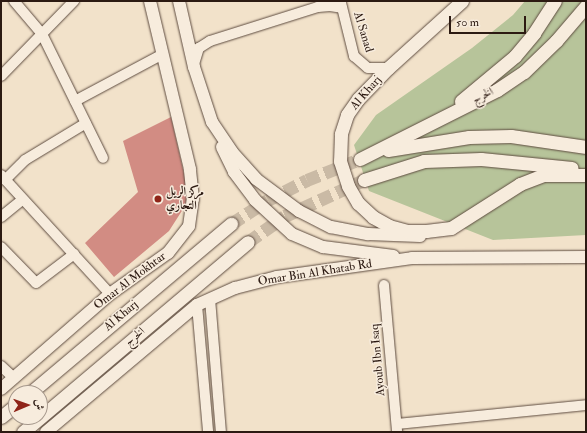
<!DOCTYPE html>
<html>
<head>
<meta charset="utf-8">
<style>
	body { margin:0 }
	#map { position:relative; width:587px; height:433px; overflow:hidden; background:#f2e2ca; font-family:"IM FELL Double Pica",Amiri,serif }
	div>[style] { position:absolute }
	.green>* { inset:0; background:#b7c49a }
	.building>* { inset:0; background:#d28c83 }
	.secondary-tunnel>* { height:13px; margin-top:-6.5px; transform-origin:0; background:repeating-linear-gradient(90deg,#cabaa5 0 13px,transparent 0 19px) }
	.roads { filter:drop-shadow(0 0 1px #5e4c40) drop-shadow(0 0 1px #5e4c40) }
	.minor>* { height:10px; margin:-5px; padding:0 5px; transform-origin:5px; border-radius:5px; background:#f7ecdd }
	.tertiary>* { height:12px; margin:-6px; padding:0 6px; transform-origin:6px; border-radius:6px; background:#f7ecdd }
	.secondary>* { height:13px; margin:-6.5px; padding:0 6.5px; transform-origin:6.5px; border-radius:6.5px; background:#f7ecdd }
	.dots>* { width:11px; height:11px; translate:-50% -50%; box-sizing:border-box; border:2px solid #f7ecdd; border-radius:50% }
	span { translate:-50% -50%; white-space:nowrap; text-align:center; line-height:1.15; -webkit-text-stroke:3px #f7ecdd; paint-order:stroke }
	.street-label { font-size:12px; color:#2c1a12 }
	.poi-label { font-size:12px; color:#2c1a12; font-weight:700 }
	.left { translate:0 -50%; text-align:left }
	.frame { position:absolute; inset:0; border:2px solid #2c1a12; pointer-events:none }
	.north { position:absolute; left:8px; top:385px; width:40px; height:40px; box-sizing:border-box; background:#f7ecdd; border:1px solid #a6988c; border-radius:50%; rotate:88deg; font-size:11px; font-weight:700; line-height:16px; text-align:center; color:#2c1a12 }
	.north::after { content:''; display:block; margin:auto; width:14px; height:18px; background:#8f2418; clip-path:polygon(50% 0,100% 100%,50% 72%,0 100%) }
	.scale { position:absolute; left:449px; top:16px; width:77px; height:18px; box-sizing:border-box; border:2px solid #2c1a12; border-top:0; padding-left:5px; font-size:12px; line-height:14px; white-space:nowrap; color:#2c1a12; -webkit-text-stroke:3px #f7ecdd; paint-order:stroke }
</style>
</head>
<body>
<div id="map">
	<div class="green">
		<div style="clip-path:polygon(525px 1px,586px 1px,586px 235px,493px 240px,369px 191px,354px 145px,376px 115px,472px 48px,513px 15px)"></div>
	</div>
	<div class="building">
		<div style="clip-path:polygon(171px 117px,188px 191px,185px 206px,169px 231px,114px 277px,85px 243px,138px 192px,123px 141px)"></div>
	</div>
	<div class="secondary-tunnel">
		<div style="left:231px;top:224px;width:44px;rotate:-33deg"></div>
		<div style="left:268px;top:200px;width:44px;rotate:-27.1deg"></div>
		<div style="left:307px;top:180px;width:57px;rotate:-21.6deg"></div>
		<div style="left:248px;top:242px;width:45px;rotate:-35.1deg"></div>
		<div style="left:285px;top:216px;width:87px;rotate:-24.5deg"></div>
	</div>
	<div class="roads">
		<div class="minor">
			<div style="left:14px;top:1px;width:43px;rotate:49.7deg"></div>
			<div style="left:42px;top:34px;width:138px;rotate:63.8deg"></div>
			<div style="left:341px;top:3px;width:55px;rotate:76.2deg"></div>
			<div style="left:354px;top:56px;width:18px;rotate:41deg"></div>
			<div style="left:368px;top:68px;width:20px"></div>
			<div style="left:194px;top:64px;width:17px;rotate:-73deg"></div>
			<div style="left:199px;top:48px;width:13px;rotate:-32deg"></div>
			<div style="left:210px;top:41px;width:113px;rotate:-17.5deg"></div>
			<div style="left:318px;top:7px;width:12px;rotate:-5deg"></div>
			<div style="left:330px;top:6px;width:12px;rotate:9deg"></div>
			<div style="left:1px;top:76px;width:105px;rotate:-45.8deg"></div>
			<div style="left:75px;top:101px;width:100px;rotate:-28.1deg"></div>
			<div style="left:1px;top:175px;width:161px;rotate:47.5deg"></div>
			<div style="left:5px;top:180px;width:28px;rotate:-45deg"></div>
			<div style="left:25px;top:160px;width:71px;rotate:-31.2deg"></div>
			<div style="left:1px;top:217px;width:28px;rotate:-39deg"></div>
			<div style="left:1px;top:247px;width:50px;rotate:45.8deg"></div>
			<div style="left:36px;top:283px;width:48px;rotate:-37.3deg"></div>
			<div style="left:384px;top:285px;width:148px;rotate:84.9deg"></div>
			<div style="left:210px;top:299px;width:133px;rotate:85.3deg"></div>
			<div style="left:197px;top:305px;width:127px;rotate:85deg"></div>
			<div style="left:1px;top:366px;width:18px;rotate:43deg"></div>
			<div style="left:397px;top:424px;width:190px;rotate:-5.7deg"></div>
		</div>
		<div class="tertiary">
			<div style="left:179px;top:1px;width:68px;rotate:77.2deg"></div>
			<div style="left:194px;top:67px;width:58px;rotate:71.9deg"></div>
			<div style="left:212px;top:122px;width:36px;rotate:56deg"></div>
			<div style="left:232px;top:152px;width:36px;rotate:48deg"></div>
			<div style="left:256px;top:179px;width:54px;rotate:36.7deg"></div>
			<div style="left:299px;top:211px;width:36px;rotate:27deg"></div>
			<div style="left:331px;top:227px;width:38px;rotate:11deg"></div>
			<div style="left:368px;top:234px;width:52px;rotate:2.2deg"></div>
			<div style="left:222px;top:147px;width:28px;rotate:64deg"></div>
			<div style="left:234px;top:172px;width:35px;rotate:53deg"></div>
			<div style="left:255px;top:200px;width:50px;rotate:42.6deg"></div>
			<div style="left:292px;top:234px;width:34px;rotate:23deg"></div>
			<div style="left:323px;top:247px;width:71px;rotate:7.3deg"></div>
			<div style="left:1px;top:389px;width:145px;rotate:-41.1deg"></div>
			<div style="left:110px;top:294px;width:71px;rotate:-35.3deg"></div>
			<div style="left:168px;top:253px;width:34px;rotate:-52deg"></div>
			<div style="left:189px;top:226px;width:27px;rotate:-82deg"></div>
			<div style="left:193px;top:199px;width:30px;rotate:-96deg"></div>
			<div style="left:190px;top:169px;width:173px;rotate:-103.4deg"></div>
			<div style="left:46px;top:432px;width:197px;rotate:-40.1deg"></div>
			<div style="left:197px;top:305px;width:42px;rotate:-24.1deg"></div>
			<div style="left:235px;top:288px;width:43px;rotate:-14.7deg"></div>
			<div style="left:277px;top:277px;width:136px;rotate:-8deg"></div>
			<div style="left:412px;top:258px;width:174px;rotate:-0.3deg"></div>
		</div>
		<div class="secondary">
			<div style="left:462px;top:1px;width:100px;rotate:137.8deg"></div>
			<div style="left:388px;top:68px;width:43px;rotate:134.1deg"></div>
			<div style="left:358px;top:99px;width:19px;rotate:125deg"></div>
			<div style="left:347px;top:115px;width:20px;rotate:108deg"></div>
			<div style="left:341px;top:134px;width:27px;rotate:92deg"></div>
			<div style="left:340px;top:161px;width:26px;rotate:72deg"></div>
			<div style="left:348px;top:186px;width:20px;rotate:60deg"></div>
			<div style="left:358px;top:203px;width:21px;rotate:43deg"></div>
			<div style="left:373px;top:217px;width:18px;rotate:29deg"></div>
			<div style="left:389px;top:226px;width:20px;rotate:15deg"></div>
			<div style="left:408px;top:231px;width:18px"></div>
			<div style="left:426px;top:231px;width:25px;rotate:-7deg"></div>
			<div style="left:451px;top:228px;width:82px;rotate:-32.5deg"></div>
			<div style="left:520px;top:184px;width:26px;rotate:-21deg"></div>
			<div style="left:544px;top:175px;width:42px"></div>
			<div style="left:461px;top:101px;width:70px;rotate:-39.8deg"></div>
			<div style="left:515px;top:56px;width:30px;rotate:-50deg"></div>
			<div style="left:534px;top:33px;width:38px;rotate:-57deg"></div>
			<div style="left:388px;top:150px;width:82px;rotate:-9.1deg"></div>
			<div style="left:469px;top:137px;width:42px;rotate:-1.4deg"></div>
			<div style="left:511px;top:136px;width:76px;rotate:8.3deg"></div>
			<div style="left:360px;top:159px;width:153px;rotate:-26.7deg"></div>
			<div style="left:497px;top:90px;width:32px;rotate:-34deg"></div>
			<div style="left:524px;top:72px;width:45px;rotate:-44.1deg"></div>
			<div style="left:556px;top:41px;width:46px;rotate:-49.4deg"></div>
			<div style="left:364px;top:180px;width:63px;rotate:-17.6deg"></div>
			<div style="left:424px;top:161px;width:57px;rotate:-2deg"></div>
			<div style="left:481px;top:159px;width:91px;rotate:5.6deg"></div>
			<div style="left:30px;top:393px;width:263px;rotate:-40.1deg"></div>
			<div style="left:1px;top:417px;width:19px;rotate:-39deg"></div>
			<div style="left:23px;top:432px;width:294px;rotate:-40.2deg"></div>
		</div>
	</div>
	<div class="dots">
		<div style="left:158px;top:199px;background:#8f2418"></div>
	</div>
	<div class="street-label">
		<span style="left:363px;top:32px;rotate:73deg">Al Sanad</span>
		<span style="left:366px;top:93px;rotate:-49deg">Al Kharj</span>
		<span style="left:483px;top:96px;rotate:-26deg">الخرج</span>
		<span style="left:315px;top:273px;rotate:-9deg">Omar Bin Al Khatab Rd</span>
		<span style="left:130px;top:281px;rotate:-37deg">Omar Al Mokhtar</span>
		<span style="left:121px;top:316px;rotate:-40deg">Al Kharj</span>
		<span style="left:135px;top:337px;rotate:-40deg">الخرج</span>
		<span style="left:378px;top:360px;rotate:-95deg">Ayoub Ibn Isaq</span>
	</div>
	<div class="poi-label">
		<span class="left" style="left:166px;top:199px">مركز الريل<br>التجاري</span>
	</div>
	<div class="frame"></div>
	<div class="north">ش</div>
	<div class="scale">50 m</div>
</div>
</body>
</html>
